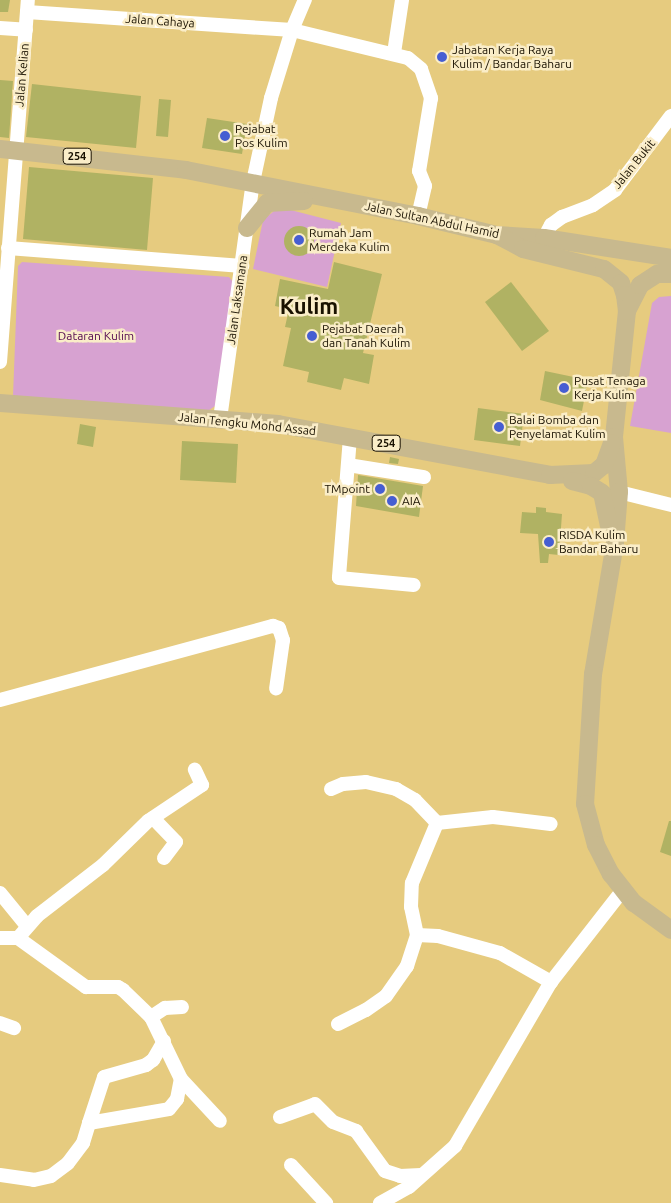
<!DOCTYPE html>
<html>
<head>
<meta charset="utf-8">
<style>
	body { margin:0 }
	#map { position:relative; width:671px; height:1203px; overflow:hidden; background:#e6cb7f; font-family:Ubuntu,sans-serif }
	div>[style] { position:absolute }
	.green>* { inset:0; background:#d7a2d1 }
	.building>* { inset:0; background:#b0b263 }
	.round { border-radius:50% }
	.minor>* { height:14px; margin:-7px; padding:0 7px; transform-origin:7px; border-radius:7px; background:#fff }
	.major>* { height:18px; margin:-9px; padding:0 9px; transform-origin:9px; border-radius:9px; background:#c8b98e }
	.dots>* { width:14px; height:14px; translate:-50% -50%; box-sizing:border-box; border:2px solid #faedc8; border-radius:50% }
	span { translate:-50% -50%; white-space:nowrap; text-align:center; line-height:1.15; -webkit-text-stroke:5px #faedc8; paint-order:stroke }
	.shield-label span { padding:1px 4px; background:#faedc8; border:1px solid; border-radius:4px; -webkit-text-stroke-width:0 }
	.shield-label { font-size:11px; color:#191100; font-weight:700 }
	.street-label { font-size:12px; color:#191100 }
	.poi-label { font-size:12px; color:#191100 }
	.left { translate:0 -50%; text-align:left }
	.right { translate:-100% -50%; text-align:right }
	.park-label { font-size:12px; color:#52074f }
	.town-label { font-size:22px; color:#191100; font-weight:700 }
</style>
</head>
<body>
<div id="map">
	<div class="green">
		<div style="clip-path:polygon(279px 207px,341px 223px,327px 287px,253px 269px,263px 220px)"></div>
		<div style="clip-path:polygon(22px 262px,229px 277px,233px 282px,215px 406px,205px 413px,13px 396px,18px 266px)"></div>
		<div style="clip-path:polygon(671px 296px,671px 433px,630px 426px,652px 303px,659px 297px)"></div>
	</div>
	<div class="building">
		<div style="clip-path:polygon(0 0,10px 0,8px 12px,0 12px)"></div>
		<div style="clip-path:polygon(0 80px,13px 81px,9px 138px,0 137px)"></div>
		<div style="clip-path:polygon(32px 84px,141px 96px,136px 148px,26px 137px)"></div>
		<div style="clip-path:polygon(159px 99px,171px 100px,168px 137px,156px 136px)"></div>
		<div style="clip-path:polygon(207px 118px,247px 124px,242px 154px,202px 148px)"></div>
		<div style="clip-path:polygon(29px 167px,153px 178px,147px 250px,23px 239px)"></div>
		<div class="round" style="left:284px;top:226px;width:30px;height:30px"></div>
		<div style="clip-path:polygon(334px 262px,382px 274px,363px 353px,374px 355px,369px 384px,344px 378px,341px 390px,307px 382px,309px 372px,283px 366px,291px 328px,285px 327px,289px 309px,275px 306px,280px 279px,328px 289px)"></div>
		<div style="clip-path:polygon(511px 282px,549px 331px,522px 351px,485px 302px)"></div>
		<div style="clip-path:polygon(545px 371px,588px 380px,582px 411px,540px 400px)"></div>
		<div style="clip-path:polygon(478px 408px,524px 414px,520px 446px,474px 440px)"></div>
		<div style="clip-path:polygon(80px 424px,96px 427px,93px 447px,77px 444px)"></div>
		<div style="clip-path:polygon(182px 441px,238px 444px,236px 483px,180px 480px)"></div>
		<div style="clip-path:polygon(390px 457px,399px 459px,398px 464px,389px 463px)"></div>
		<div style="clip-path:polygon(358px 475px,423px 486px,419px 517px,356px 506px)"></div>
		<div style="clip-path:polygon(536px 507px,546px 508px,546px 512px,562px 514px,559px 555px,549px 554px,548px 563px,540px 563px,538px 534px,520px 533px,522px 512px,536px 513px)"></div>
		<div style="clip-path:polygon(669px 821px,671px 821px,671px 856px,660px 852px)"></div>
	</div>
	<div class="minor">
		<div style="left:27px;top:12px;width:266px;rotate:3.9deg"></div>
		<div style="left:292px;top:30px;width:119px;rotate:13.6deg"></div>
		<div style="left:408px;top:58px;width:17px;rotate:40deg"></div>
		<div style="left:421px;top:69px;width:31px;rotate:71deg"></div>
		<div style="left:431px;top:98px;width:74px;rotate:99.3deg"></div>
		<div style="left:419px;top:171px;width:16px;rotate:68deg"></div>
		<div style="left:425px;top:186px;width:31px;rotate:103deg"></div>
		<div style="left:0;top:28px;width:26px;rotate:4deg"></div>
		<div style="left:394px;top:53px;width:54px;rotate:-81.4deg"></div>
		<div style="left:544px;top:238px;width:15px;rotate:-62deg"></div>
		<div style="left:551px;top:225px;width:14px;rotate:-36deg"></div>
		<div style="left:562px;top:217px;width:33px;rotate:-21deg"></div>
		<div style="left:593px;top:205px;width:27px;rotate:-34deg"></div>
		<div style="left:615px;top:190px;width:93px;rotate:-52.9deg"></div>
		<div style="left:8px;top:248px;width:235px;rotate:4.4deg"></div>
		<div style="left:0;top:362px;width:363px;rotate:-85.6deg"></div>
		<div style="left:220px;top:419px;width:239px;rotate:-82.1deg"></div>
		<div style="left:253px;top:182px;width:86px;rotate:-77.9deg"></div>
		<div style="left:271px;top:98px;width:71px;rotate:-72.8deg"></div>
		<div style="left:292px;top:30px;width:33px;rotate:-67deg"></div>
		<div style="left:350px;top:437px;width:141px;rotate:94.5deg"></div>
		<div style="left:339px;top:578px;width:75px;rotate:5.3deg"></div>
		<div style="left:348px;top:465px;width:77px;rotate:9deg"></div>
		<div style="left:619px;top:492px;width:54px;rotate:14deg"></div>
		<div style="left:0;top:700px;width:283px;rotate:-15.2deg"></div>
		<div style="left:273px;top:626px;width:6px;rotate:18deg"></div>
		<div style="left:279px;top:628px;width:13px;rotate:72deg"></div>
		<div style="left:283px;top:640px;width:49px;rotate:98.1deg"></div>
		<div style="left:331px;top:789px;width:13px;rotate:-23deg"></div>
		<div style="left:343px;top:784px;width:23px;rotate:-5deg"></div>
		<div style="left:366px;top:782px;width:31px;rotate:13deg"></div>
		<div style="left:396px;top:789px;width:22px;rotate:30deg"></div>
		<div style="left:415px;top:800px;width:32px;rotate:46deg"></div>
		<div style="left:153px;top:818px;width:33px;rotate:46deg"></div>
		<div style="left:176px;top:842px;width:20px;rotate:127deg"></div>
		<div style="left:0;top:893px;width:43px;rotate:50.7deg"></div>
		<div style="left:417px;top:935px;width:21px;rotate:3deg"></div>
		<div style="left:438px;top:936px;width:64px;rotate:15.3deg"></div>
		<div style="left:500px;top:953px;width:59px;rotate:29.6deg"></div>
		<div style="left:0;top:938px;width:18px"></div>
		<div style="left:18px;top:938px;width:84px;rotate:35.8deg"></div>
		<div style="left:86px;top:987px;width:32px"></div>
		<div style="left:118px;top:987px;width:6px;rotate:31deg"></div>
		<div style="left:123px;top:990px;width:39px;rotate:44deg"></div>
		<div style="left:151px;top:1017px;width:69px;rotate:64.2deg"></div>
		<div style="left:181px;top:1079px;width:57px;rotate:47.1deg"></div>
		<div style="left:18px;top:938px;width:29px;rotate:-49deg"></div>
		<div style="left:37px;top:916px;width:83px;rotate:-37.7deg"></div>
		<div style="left:103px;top:865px;width:63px;rotate:-44.4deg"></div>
		<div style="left:148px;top:821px;width:65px;rotate:-33.7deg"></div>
		<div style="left:202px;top:785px;width:17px;rotate:-115deg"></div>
		<div style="left:151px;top:1017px;width:17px;rotate:-33deg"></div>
		<div style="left:165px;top:1008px;width:17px;rotate:-3deg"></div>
		<div style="left:0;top:1023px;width:15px;rotate:20deg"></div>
		<div style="left:338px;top:1024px;width:31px;rotate:-27deg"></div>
		<div style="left:366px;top:1010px;width:24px;rotate:-35deg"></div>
		<div style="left:386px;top:996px;width:37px;rotate:-55deg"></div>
		<div style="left:407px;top:966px;width:33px;rotate:-72deg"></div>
		<div style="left:417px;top:935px;width:29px;rotate:-102deg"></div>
		<div style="left:411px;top:907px;width:24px;rotate:-88deg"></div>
		<div style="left:412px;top:883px;width:65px;rotate:-67.4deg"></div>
		<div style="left:437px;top:823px;width:56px;rotate:-6.1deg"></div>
		<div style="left:493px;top:817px;width:58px;rotate:6.9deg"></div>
		<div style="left:280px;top:1117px;width:37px;rotate:-20deg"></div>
		<div style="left:315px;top:1104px;width:25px;rotate:45deg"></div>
		<div style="left:333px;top:1122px;width:25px;rotate:21deg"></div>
		<div style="left:356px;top:1131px;width:49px;rotate:54.1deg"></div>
		<div style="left:385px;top:1171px;width:16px;rotate:18deg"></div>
		<div style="left:400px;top:1176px;width:21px;rotate:-3deg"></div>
		<div style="left:89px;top:1123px;width:48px;rotate:-71.9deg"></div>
		<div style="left:104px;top:1077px;width:44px;rotate:-15.9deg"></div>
		<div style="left:146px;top:1065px;width:9px;rotate:-36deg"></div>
		<div style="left:153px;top:1060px;width:22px;rotate:-60deg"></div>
		<div style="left:291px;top:1165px;width:52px;rotate:47.4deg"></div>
		<div style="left:0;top:1175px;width:34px;rotate:8deg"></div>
		<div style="left:34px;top:1180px;width:17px;rotate:-13deg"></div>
		<div style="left:51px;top:1176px;width:21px;rotate:-37deg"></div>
		<div style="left:68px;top:1163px;width:25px;rotate:-53deg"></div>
		<div style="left:83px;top:1143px;width:21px;rotate:-73deg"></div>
		<div style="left:89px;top:1123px;width:81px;rotate:-9.9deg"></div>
		<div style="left:169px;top:1109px;width:13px;rotate:-51deg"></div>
		<div style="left:177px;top:1099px;width:20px;rotate:-79deg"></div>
		<div style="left:380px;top:1203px;width:33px;rotate:-29deg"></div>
		<div style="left:409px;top:1187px;width:62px;rotate:-41.7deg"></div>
		<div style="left:455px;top:1146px;width:190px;rotate:-59.7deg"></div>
		<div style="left:551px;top:982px;width:115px;rotate:-52deg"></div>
	</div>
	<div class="major">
		<div style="left:0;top:149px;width:187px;rotate:6.4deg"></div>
		<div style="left:186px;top:170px;width:237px;rotate:11.2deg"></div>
		<div style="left:418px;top:216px;width:81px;rotate:13.5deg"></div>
		<div style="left:497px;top:235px;width:47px;rotate:3.7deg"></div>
		<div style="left:544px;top:238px;width:129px;rotate:8.9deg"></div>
		<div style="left:247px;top:228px;width:32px;rotate:-51deg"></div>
		<div style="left:267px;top:203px;width:37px;rotate:-3deg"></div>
		<div style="left:497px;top:235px;width:30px;rotate:28deg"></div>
		<div style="left:523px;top:249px;width:83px;rotate:13.9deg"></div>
		<div style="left:604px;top:269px;width:22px;rotate:39deg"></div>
		<div style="left:621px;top:283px;width:13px;rotate:72deg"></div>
		<div style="left:625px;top:295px;width:16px;rotate:83deg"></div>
		<div style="left:627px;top:311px;width:127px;rotate:95.9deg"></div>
		<div style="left:614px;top:437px;width:55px;rotate:84.8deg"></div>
		<div style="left:619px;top:492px;width:51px;rotate:94.5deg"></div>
		<div style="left:615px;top:543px;width:133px;rotate:99.5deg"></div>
		<div style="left:593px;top:674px;width:130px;rotate:93.5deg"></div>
		<div style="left:585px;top:804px;width:42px;rotate:75deg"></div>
		<div style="left:596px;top:845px;width:33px;rotate:63deg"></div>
		<div style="left:611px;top:874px;width:37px;rotate:52deg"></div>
		<div style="left:634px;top:903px;width:46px;rotate:36.1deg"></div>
		<div style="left:627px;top:311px;width:29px;rotate:-63deg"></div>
		<div style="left:640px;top:285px;width:20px;rotate:-33deg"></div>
		<div style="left:657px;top:274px;width:14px"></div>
		<div style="left:0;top:403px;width:279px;rotate:4.3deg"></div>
		<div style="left:278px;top:424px;width:277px;rotate:10.6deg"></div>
		<div style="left:550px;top:475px;width:44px;rotate:-2.6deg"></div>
		<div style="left:594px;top:473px;width:13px;rotate:-39deg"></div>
		<div style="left:604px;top:465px;width:23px;rotate:-70deg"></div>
		<div style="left:572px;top:481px;width:20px;rotate:15deg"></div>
		<div style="left:591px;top:486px;width:13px;rotate:32deg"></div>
		<div style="left:602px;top:493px;width:33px;rotate:78deg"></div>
	</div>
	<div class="dots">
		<div style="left:442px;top:57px;background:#465ed2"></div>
		<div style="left:225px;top:136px;background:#465ed2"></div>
		<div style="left:299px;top:240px;background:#465ed2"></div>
		<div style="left:312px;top:336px;background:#465ed2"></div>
		<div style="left:564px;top:388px;background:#465ed2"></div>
		<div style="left:499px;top:427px;background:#465ed2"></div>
		<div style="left:380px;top:489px;background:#465ed2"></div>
		<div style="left:392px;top:501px;background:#465ed2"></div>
		<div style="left:549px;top:542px;background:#465ed2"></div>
	</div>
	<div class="shield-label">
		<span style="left:77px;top:156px">254</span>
		<span style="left:386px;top:443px">254</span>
	</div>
	<div class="street-label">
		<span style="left:160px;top:21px;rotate:4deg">Jalan Cahaya</span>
		<span style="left:22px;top:75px;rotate:-85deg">Jalan Kelian</span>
		<span style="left:634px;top:164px;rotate:-51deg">Jalan Bukit</span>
		<span style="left:432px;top:220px;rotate:12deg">Jalan Sultan Abdul Hamid</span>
		<span style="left:237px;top:300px;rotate:-82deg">Jalan Laksamana</span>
		<span style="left:247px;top:424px;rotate:6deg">Jalan Tengku Mohd Assad</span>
	</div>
	<div class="poi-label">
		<span class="left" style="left:452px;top:57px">Jabatan Kerja Raya<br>Kulim / Bandar Baharu</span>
		<span class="left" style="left:235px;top:136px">Pejabat<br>Pos Kulim</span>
		<span class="left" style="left:309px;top:240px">Rumah Jam<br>Merdeka Kulim</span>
		<span class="left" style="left:322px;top:336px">Pejabat Daerah<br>dan Tanah Kulim</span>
		<span class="left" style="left:574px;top:388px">Pusat Tenaga<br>Kerja Kulim</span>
		<span class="left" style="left:509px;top:427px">Balai Bomba dan<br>Penyelamat Kulim</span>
		<span class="right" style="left:370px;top:489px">TMpoint</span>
		<span class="left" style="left:402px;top:501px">AIA</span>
		<span class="left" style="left:559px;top:542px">RISDA Kulim<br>Bandar Baharu</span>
	</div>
	<div class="park-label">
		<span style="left:96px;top:336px">Dataran Kulim</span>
	</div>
	<div class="town-label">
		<span style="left:309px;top:306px">Kulim</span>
	</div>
</div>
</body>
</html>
